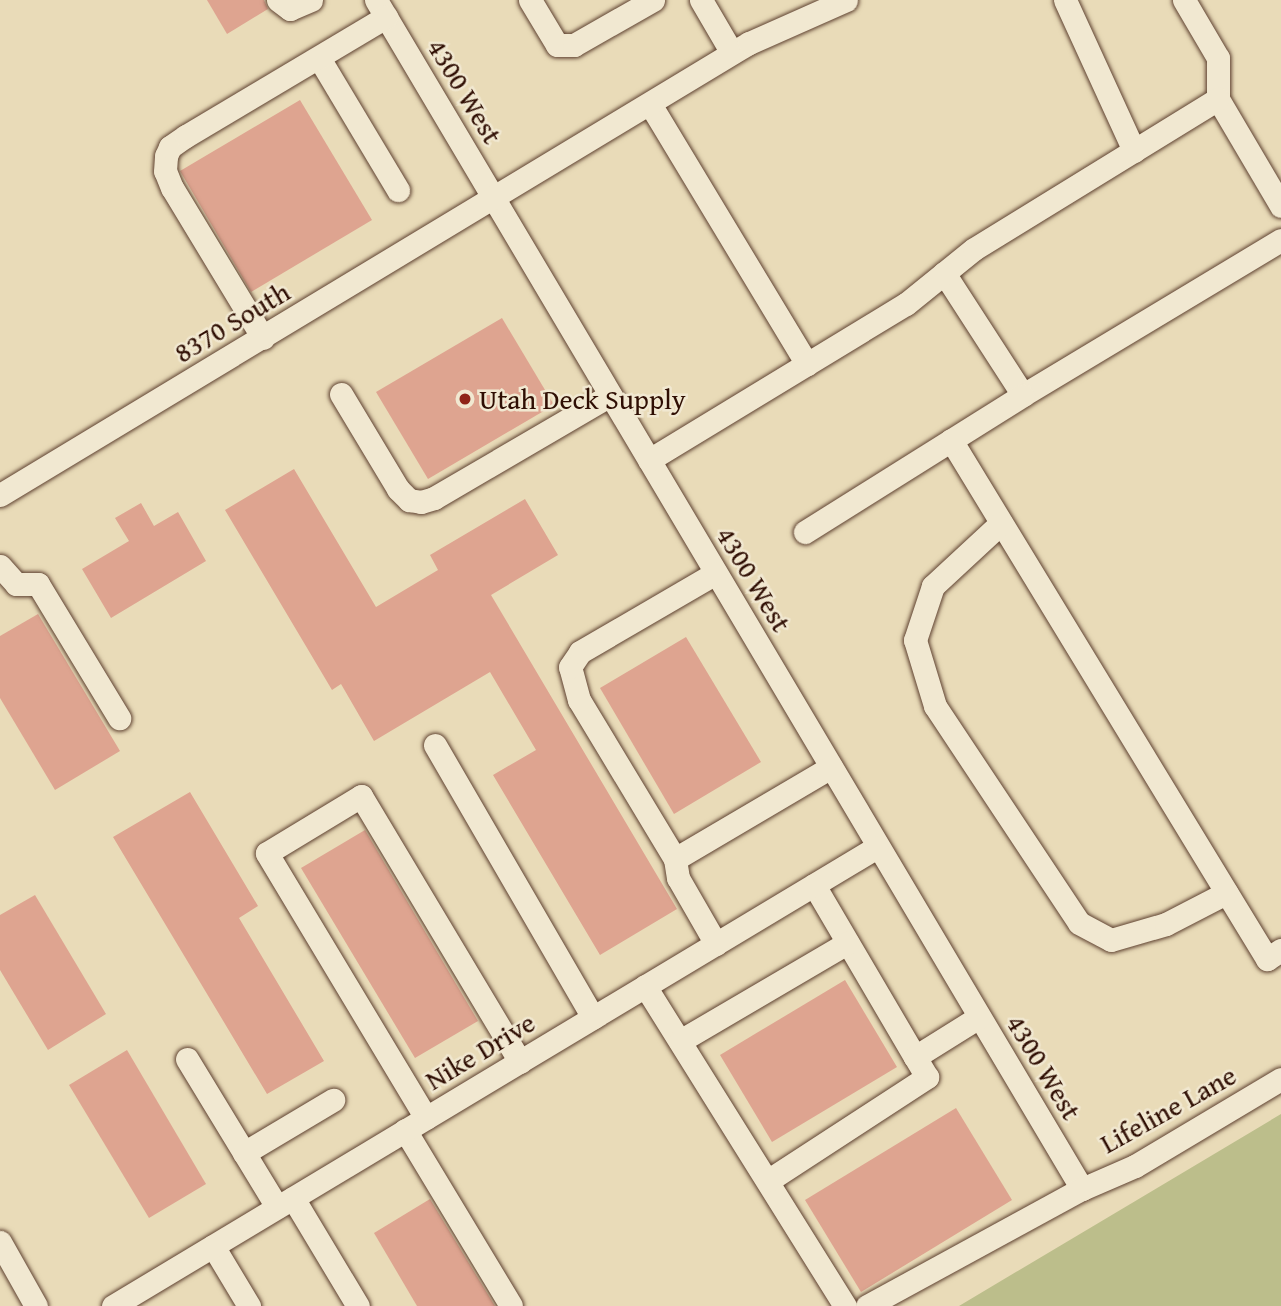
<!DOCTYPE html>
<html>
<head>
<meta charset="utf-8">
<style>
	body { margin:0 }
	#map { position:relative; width:1281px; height:1306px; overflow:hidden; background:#e9dbb8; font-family:"Gentium Book Plus",serif }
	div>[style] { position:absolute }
	.green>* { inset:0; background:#bcbe8b }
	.building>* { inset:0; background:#dea490 }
	.roads { filter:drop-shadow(0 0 2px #5e4130) drop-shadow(0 0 2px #5e4130) }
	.minor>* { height:23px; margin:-11.5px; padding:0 11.5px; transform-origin:11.5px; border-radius:11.5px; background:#f1e8d1 }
	.dots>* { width:19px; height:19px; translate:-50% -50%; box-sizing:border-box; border:4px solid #f1e8d1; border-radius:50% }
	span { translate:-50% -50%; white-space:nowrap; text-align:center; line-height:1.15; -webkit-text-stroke:5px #f1e8d1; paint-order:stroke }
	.street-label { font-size:28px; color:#2f0e03 }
	.poi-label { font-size:28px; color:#2f0e03 }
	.left { translate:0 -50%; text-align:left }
</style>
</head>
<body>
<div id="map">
	<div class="green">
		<div style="clip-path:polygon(1281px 1114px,1281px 1306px,959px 1306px,1132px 1203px)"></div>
	</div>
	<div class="building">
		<div style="clip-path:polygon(207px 0,264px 0,268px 9px,227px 34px)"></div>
		<div style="clip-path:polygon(300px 100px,372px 220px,251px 292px,180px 171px)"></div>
		<div style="clip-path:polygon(502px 318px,554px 405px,428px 479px,376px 392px)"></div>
		<div style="clip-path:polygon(294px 469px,376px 607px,438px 570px,430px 555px,525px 499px,558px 555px,491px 595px,677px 909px,600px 955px,493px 775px,536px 750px,490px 672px,374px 741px,341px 684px,332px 690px,225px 510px)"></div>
		<div style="clip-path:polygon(141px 503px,154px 526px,178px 512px,206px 561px,111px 618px,82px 569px,129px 541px,115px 518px)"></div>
		<div style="clip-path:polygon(38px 614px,120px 751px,55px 790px,0 698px,0 636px)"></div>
		<div style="clip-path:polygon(686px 637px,761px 762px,674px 814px,600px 688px)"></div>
		<div style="clip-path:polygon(190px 792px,258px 906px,239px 918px,324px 1061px,267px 1094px,113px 837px)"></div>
		<div style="clip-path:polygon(365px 830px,478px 1021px,415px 1058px,301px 868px)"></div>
		<div style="clip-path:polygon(35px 895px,106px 1014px,48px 1050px,0 970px,0 915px)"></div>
		<div style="clip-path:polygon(845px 980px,897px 1067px,772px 1142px,720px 1055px)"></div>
		<div style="clip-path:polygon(127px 1050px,206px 1184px,149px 1218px,69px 1085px)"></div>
		<div style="clip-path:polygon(956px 1108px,1012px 1200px,861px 1292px,805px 1200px)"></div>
		<div style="clip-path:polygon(430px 1199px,495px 1306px,417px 1306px,374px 1233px)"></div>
	</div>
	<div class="roads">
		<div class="minor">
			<div style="left:278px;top:0;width:15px;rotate:37deg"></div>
			<div style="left:290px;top:9px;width:23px;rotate:-23deg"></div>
			<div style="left:376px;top:0;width:1383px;rotate:59.3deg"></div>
			<div style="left:530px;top:0;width:52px;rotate:59deg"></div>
			<div style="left:557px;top:45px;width:17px"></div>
			<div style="left:574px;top:45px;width:91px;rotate:-29.7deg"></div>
			<div style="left:701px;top:0;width:61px;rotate:59.7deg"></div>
			<div style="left:1065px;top:0;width:166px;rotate:65.4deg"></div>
			<div style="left:1184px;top:0;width:67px;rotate:59.6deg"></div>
			<div style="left:1218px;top:58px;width:41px;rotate:90deg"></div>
			<div style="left:1218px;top:99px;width:124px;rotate:59.5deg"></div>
			<div style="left:319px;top:58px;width:154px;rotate:59.1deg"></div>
			<div style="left:650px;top:104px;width:304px;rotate:58.9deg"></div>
			<div style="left:944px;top:273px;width:145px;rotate:57.1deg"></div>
			<div style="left:1023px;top:395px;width:301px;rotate:-31deg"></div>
			<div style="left:263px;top:338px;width:175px;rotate:-121.2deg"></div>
			<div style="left:172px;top:188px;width:18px;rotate:-112deg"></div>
			<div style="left:165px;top:171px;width:15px;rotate:-86deg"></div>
			<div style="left:166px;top:156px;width:10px;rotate:-66deg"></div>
			<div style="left:170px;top:147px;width:19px;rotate:-35deg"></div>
			<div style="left:186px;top:136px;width:233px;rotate:-30.8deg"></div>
			<div style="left:341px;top:394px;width:111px;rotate:59deg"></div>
			<div style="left:398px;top:489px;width:16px;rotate:45deg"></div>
			<div style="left:409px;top:500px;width:12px;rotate:9deg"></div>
			<div style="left:421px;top:502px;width:14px;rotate:-17deg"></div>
			<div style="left:434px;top:498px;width:204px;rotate:-30.3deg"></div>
			<div style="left:951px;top:440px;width:608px;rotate:58.66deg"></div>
			<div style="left:1267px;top:959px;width:17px;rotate:-33deg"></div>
			<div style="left:649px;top:460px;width:301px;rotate:-31.3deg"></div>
			<div style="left:906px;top:304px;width:87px;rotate:-39deg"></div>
			<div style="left:974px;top:249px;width:286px;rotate:-31.6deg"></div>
			<div style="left:0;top:495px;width:875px;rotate:-31.11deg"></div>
			<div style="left:749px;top:43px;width:106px;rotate:-23.9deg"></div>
			<div style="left:1001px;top:523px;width:93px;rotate:137.2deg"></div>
			<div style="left:933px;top:586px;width:57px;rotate:108.4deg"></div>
			<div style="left:915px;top:640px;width:69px;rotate:73.1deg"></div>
			<div style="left:935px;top:706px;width:260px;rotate:56.4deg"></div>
			<div style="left:1079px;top:923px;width:36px;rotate:28deg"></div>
			<div style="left:1111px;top:940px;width:57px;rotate:-16.2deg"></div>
			<div style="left:1166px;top:924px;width:68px;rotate:-27.3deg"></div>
			<div style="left:805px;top:532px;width:257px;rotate:-32.1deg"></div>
			<div style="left:0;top:566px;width:24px;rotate:48deg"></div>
			<div style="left:16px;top:584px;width:22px"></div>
			<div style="left:38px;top:584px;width:157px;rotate:58.8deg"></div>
			<div style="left:435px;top:745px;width:315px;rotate:59.9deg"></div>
			<div style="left:675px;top:859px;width:181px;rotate:-30.5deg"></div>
			<div style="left:814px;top:885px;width:199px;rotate:59.6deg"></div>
			<div style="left:915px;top:1057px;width:75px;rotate:-32deg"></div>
			<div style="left:716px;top:944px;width:76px;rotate:-119.9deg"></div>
			<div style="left:678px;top:878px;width:19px;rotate:-99deg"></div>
			<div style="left:675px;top:859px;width:186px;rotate:-121.1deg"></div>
			<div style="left:579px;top:700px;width:34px;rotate:-105deg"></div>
			<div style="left:570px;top:667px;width:18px;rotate:-56deg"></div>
			<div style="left:580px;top:652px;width:157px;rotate:-30.2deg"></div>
			<div style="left:645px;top:986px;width:377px;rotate:58deg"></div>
			<div style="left:680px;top:1041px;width:194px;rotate:-30.4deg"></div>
			<div style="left:187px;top:1059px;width:173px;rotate:58.7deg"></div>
			<div style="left:426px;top:1118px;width:309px;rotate:-121deg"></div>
			<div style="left:267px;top:853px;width:110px;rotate:-31.2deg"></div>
			<div style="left:361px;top:796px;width:310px;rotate:59.1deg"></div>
			<div style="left:405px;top:1130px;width:205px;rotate:58.9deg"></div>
			<div style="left:244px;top:1153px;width:104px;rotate:-30.8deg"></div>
			<div style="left:769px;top:1180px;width:189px;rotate:-33.1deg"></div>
			<div style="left:927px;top:1077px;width:23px;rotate:-121deg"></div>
			<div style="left:293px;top:1198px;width:126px;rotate:59deg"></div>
			<div style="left:0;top:1242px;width:73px;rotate:60.6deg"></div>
			<div style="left:213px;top:1246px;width:70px;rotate:59deg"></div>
			<div style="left:113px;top:1306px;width:891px;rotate:-31deg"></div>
			<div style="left:867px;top:1306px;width:245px;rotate:-28.6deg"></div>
			<div style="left:1082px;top:1189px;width:58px;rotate:-23.5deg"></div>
			<div style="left:1135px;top:1166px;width:170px;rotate:-30.8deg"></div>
		</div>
	</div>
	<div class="dots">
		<div style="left:465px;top:399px;background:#8f2418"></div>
	</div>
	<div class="street-label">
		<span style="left:465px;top:91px;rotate:59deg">4300 West</span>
		<span style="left:232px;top:322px;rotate:-31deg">8370 South</span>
		<span style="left:754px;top:579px;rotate:59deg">4300 West</span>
		<span style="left:480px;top:1051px;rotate:-31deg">Nike Drive</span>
		<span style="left:1044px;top:1067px;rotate:59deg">4300 West</span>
		<span style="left:1168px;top:1109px;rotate:-29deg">Lifeline Lane</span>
	</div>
	<div class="poi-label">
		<span class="left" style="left:479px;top:399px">Utah Deck Supply</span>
	</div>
</div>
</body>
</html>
